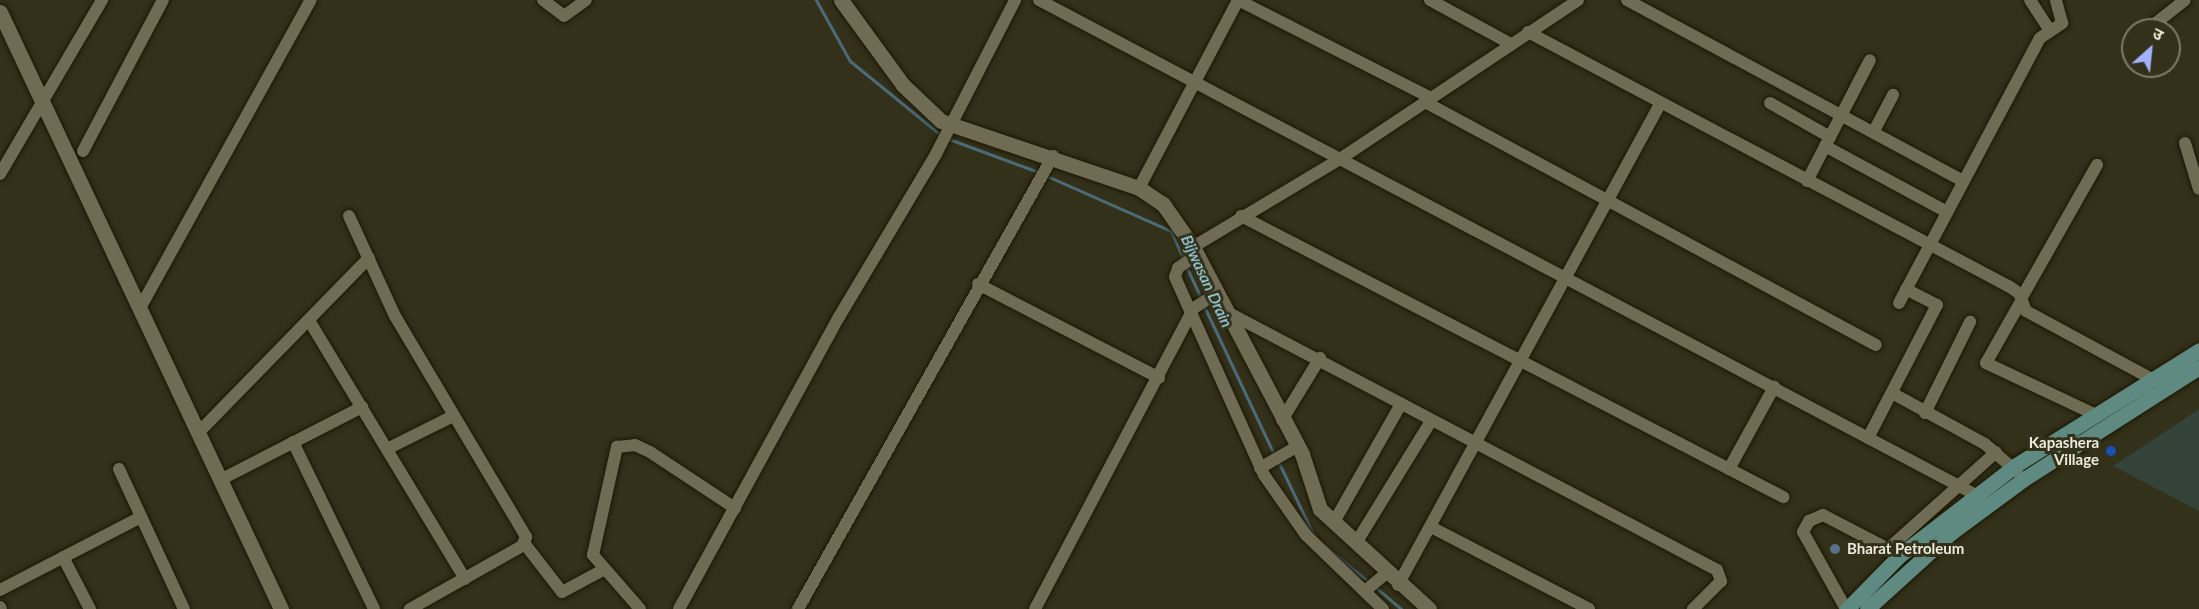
<!DOCTYPE html>
<html>
<head>
<meta charset="utf-8">
<style>
	body { margin:0 }
	#map { position:relative; width:2199px; height:609px; overflow:hidden; background:#34311a; font-family:Lato,"Noto Sans Devanagari",sans-serif }
	div>[style] { position:absolute }
	.green>* { inset:0; background:#334339 }
	.stream>* { height:3px; margin:-1.5px; padding:0 1.5px; transform-origin:1.5px; border-radius:1.5px; background:#4a6b77 }
	.roads { filter:drop-shadow(0 0 2px #1c1804) drop-shadow(0 0 2px #1c1804) }
	.minor>* { height:12px; margin:-6px; padding:0 6px; transform-origin:6px; border-radius:6px; background:#706c53 }
	.tertiary>* { height:15px; margin:-7.5px; padding:0 7.5px; transform-origin:7.5px; border-radius:7.5px; background:#706c53 }
	.secondary>* { height:15px; margin:-7.5px; padding:0 7.5px; transform-origin:7.5px; border-radius:7.5px; background:#5e8a81 }
	.dots>* { width:16px; height:16px; translate:-50% -50%; box-sizing:border-box; border:3px solid #34311a; border-radius:50% }
	span { translate:-50% -50%; white-space:nowrap; text-align:center; line-height:1.15; -webkit-text-stroke:6px #34311a; paint-order:stroke }
	.poi-label { font-size:15px; color:#edebdd; font-weight:700 }
	.right { translate:-100% -50%; text-align:right }
	.left { translate:0 -50%; text-align:left }
	.water-label { font-size:16px; color:#a5e5fd; font-style:italic }
	.north { position:absolute; left:2121px; top:18px; width:60px; height:60px; box-sizing:border-box; background:#34311a; border:2px solid #7e7b68; border-radius:50%; rotate:27deg; font-size:16px; font-weight:700; line-height:24px; text-align:center; color:#edebdd }
	.north::after { content:''; display:block; margin:auto; width:21px; height:27px; background:#a3b2fd; clip-path:polygon(50% 0,100% 100%,50% 72%,0 100%) }
</style>
</head>
<body>
<div id="map">
	<div class="green">
		<div style="clip-path:polygon(2199px 409px,2199px 511px,2113px 466px)"></div>
	</div>
	<div class="stream">
		<div style="left:816px;top:0;width:70px;rotate:60.9deg"></div>
		<div style="left:850px;top:61px;width:119px;rotate:39.2deg"></div>
		<div style="left:949px;top:139px;width:98px;rotate:20.3deg"></div>
		<div style="left:1047px;top:176px;width:136px;rotate:23.9deg"></div>
		<div style="left:1171px;top:231px;width:32px;rotate:66deg"></div>
		<div style="left:1186px;top:266px;width:35px;rotate:65deg"></div>
		<div style="left:1203px;top:304px;width:168px;rotate:64.7deg"></div>
		<div style="left:1278px;top:461px;width:83px;rotate:64.4deg"></div>
		<div style="left:1326px;top:547px;width:57px;rotate:39.3deg"></div>
		<div style="left:1375px;top:587px;width:34px;rotate:40deg"></div>
	</div>
	<div class="roads">
		<div class="minor">
			<div style="left:543px;top:0;width:26px;rotate:37deg"></div>
			<div style="left:564px;top:16px;width:27px;rotate:-36deg"></div>
			<div style="left:1039px;top:0;width:1062px;rotate:27.84deg"></div>
			<div style="left:1430px;top:0;width:92px;rotate:28.5deg"></div>
			<div style="left:1627px;top:0;width:382px;rotate:28.3deg"></div>
			<div style="left:2030px;top:0;width:37px;rotate:57deg"></div>
			<div style="left:2147px;top:30px;width:48px;rotate:-38.3deg"></div>
			<div style="left:1528px;top:32px;width:545px;rotate:27.88deg"></div>
			<div style="left:2010px;top:287px;width:11px;rotate:34deg"></div>
			<div style="left:2019px;top:293px;width:19px;rotate:69deg"></div>
			<div style="left:2026px;top:311px;width:143px;rotate:28.4deg"></div>
			<div style="left:2131px;top:41px;width:3px;rotate:-45deg"></div>
			<div style="left:1425px;top:102px;width:512px;rotate:28.32deg"></div>
			<div style="left:1770px;top:103px;width:69px;rotate:29.5deg"></div>
			<div style="left:1874px;top:131px;width:41px;rotate:-62.2deg"></div>
			<div style="left:2185px;top:143px;width:48px;rotate:73.1deg"></div>
			<div style="left:1825px;top:146px;width:139px;rotate:28.4deg"></div>
			<div style="left:83px;top:151px;width:171px;rotate:-62.1deg"></div>
			<div style="left:0;top:174px;width:202px;rotate:-59.6deg"></div>
			<div style="left:1807px;top:181px;width:136px;rotate:-62.5deg"></div>
			<div style="left:1139px;top:188px;width:212px;rotate:-62.2deg"></div>
			<div style="left:1238px;top:0;width:216px;rotate:26.9deg"></div>
			<div style="left:349px;top:216px;width:110px;rotate:65.3deg"></div>
			<div style="left:395px;top:316px;width:257px;rotate:59.3deg"></div>
			<div style="left:526px;top:537px;width:10px;rotate:114deg"></div>
			<div style="left:522px;top:546px;width:129px;rotate:150.6deg"></div>
			<div style="left:1241px;top:216px;width:611px;rotate:27.4deg"></div>
			<div style="left:1193px;top:247px;width:171px;rotate:-30.9deg"></div>
			<div style="left:1340px;top:159px;width:286px;rotate:-33.7deg"></div>
			<div style="left:1197px;top:255px;width:23px;rotate:146deg"></div>
			<div style="left:1178px;top:268px;width:9px;rotate:108deg"></div>
			<div style="left:1175px;top:277px;width:217px;rotate:65.8deg"></div>
			<div style="left:1264px;top:475px;width:73px;rotate:55deg"></div>
			<div style="left:1306px;top:535px;width:107px;rotate:43.9deg"></div>
			<div style="left:978px;top:284px;width:204px;rotate:27.4deg"></div>
			<div style="left:2022px;top:297px;width:152px;rotate:-60.4deg"></div>
			<div style="left:1899px;top:303px;width:300px;rotate:-62deg"></div>
			<div style="left:2040px;top:38px;width:27px;rotate:-34deg"></div>
			<div style="left:2062px;top:23px;width:24px;rotate:-105deg"></div>
			<div style="left:2020px;top:303px;width:69px;rotate:119.5deg"></div>
			<div style="left:1986px;top:363px;width:122px;rotate:25.3deg"></div>
			<div style="left:140px;top:308px;width:352px;rotate:-61deg"></div>
			<div style="left:1227px;top:312px;width:554px;rotate:27.77deg"></div>
			<div style="left:1717px;top:570px;width:12px;rotate:70deg"></div>
			<div style="left:1721px;top:581px;width:40px;rotate:135deg"></div>
			<div style="left:310px;top:322px;width:300px;rotate:58.9deg"></div>
			<div style="left:1892px;top:393px;width:106px;rotate:28.7deg"></div>
			<div style="left:1985px;top:444px;width:43px;rotate:41.2deg"></div>
			<div style="left:1925px;top:413px;width:102px;rotate:-63.7deg"></div>
			<div style="left:1282px;top:420px;width:73px;rotate:-58.5deg"></div>
			<div style="left:200px;top:431px;width:242px;rotate:-45.7deg"></div>
			<div style="left:1868px;top:438px;width:150px;rotate:-62.6deg"></div>
			<div style="left:1937px;top:305px;width:35px;rotate:-153deg"></div>
			<div style="left:293px;top:442px;width:186px;rotate:64.1deg"></div>
			<div style="left:387px;top:449px;width:72px;rotate:-26.6deg"></div>
			<div style="left:1260px;top:468px;width:44px;rotate:-30.1deg"></div>
			<div style="left:119px;top:469px;width:154px;rotate:65.1deg"></div>
			<div style="left:1729px;top:469px;width:94px;rotate:-61.2deg"></div>
			<div style="left:220px;top:480px;width:160px;rotate:-27.2deg"></div>
			<div style="left:1334px;top:522px;width:136px;rotate:-60.4deg"></div>
			<div style="left:1431px;top:527px;width:178px;rotate:27.4deg"></div>
			<div style="left:524px;top:543px;width:62px;rotate:52.2deg"></div>
			<div style="left:562px;top:592px;width:47px;rotate:-28.2deg"></div>
			<div style="left:1356px;top:543px;width:143px;rotate:-58.4deg"></div>
			<div style="left:1888px;top:549px;width:145px;rotate:-41.9deg"></div>
			<div style="left:63px;top:557px;width:59px;rotate:62.6deg"></div>
			<div style="left:1398px;top:585px;width:548px;rotate:-61.42deg"></div>
			<div style="left:0;top:590px;width:159px;rotate:-27.4deg"></div>
			<div style="left:1365px;top:591px;width:26px;rotate:-40deg"></div>
			<div style="left:0;top:607px;width:2px;rotate:63deg"></div>
			<div style="left:640px;top:609px;width:72px;rotate:-131deg"></div>
			<div style="left:593px;top:555px;width:111px;rotate:-77.5deg"></div>
			<div style="left:617px;top:447px;width:18px;rotate:-6deg"></div>
			<div style="left:635px;top:445px;width:17px;rotate:25deg"></div>
			<div style="left:650px;top:452px;width:102px;rotate:33.4deg"></div>
			<div style="left:679px;top:609px;width:333px;rotate:-61.3deg"></div>
			<div style="left:839px;top:317px;width:190px;rotate:-59.2deg"></div>
			<div style="left:936px;top:154px;width:173px;rotate:-62.8deg"></div>
			<div style="left:798px;top:609px;width:520px;rotate:-60.62deg"></div>
			<div style="left:1035px;top:609px;width:340px;rotate:-62.2deg"></div>
			<div style="left:1194px;top:308px;width:27px;rotate:-33deg"></div>
			<div style="left:1846px;top:609px;width:88px;rotate:-119.2deg"></div>
			<div style="left:1803px;top:532px;width:13px;rotate:-61deg"></div>
			<div style="left:1809px;top:521px;width:15px;rotate:-23deg"></div>
			<div style="left:1823px;top:515px;width:87px;rotate:27.5deg"></div>
		</div>
		<div class="tertiary">
			<div style="left:841px;top:0;width:105px;rotate:53.9deg"></div>
			<div style="left:903px;top:85px;width:52px;rotate:43.5deg"></div>
			<div style="left:941px;top:121px;width:209px;rotate:18.7deg"></div>
			<div style="left:1139px;top:188px;width:29px;rotate:34deg"></div>
			<div style="left:1163px;top:204px;width:52px;rotate:55.1deg"></div>
			<div style="left:1193px;top:247px;width:234px;rotate:62.2deg"></div>
			<div style="left:1302px;top:454px;width:58px;rotate:71.9deg"></div>
			<div style="left:1320px;top:509px;width:148px;rotate:42.5deg"></div>
			<div style="left:0;top:12px;width:660px;rotate:64.79deg"></div>
		</div>
		<div class="secondary">
			<div style="left:1847px;top:609px;width:76px;rotate:-45.5deg"></div>
			<div style="left:1900px;top:555px;width:147px;rotate:-37.8deg"></div>
			<div style="left:2016px;top:465px;width:216px;rotate:-32.1deg"></div>
			<div style="left:1867px;top:609px;width:115px;rotate:-42.2deg"></div>
			<div style="left:1952px;top:532px;width:89px;rotate:-36.4deg"></div>
			<div style="left:2024px;top:479px;width:208px;rotate:-32.6deg"></div>
		</div>
	</div>
	<div class="dots">
		<div style="left:2111px;top:451px;background:#1a4fb4"></div>
		<div style="left:1835px;top:549px;background:#5c6f8a"></div>
	</div>
	<div class="poi-label">
		<span class="right" style="left:2099px;top:451px">Kapashera<br>Village</span>
		<span class="left" style="left:1847px;top:549px">Bharat Petroleum</span>
	</div>
	<div class="water-label">
		<span style="left:1207px;top:281px;rotate:65deg">Bijwasan Drain</span>
	</div>
	<div class="north">उ</div>
</div>
</body>
</html>
